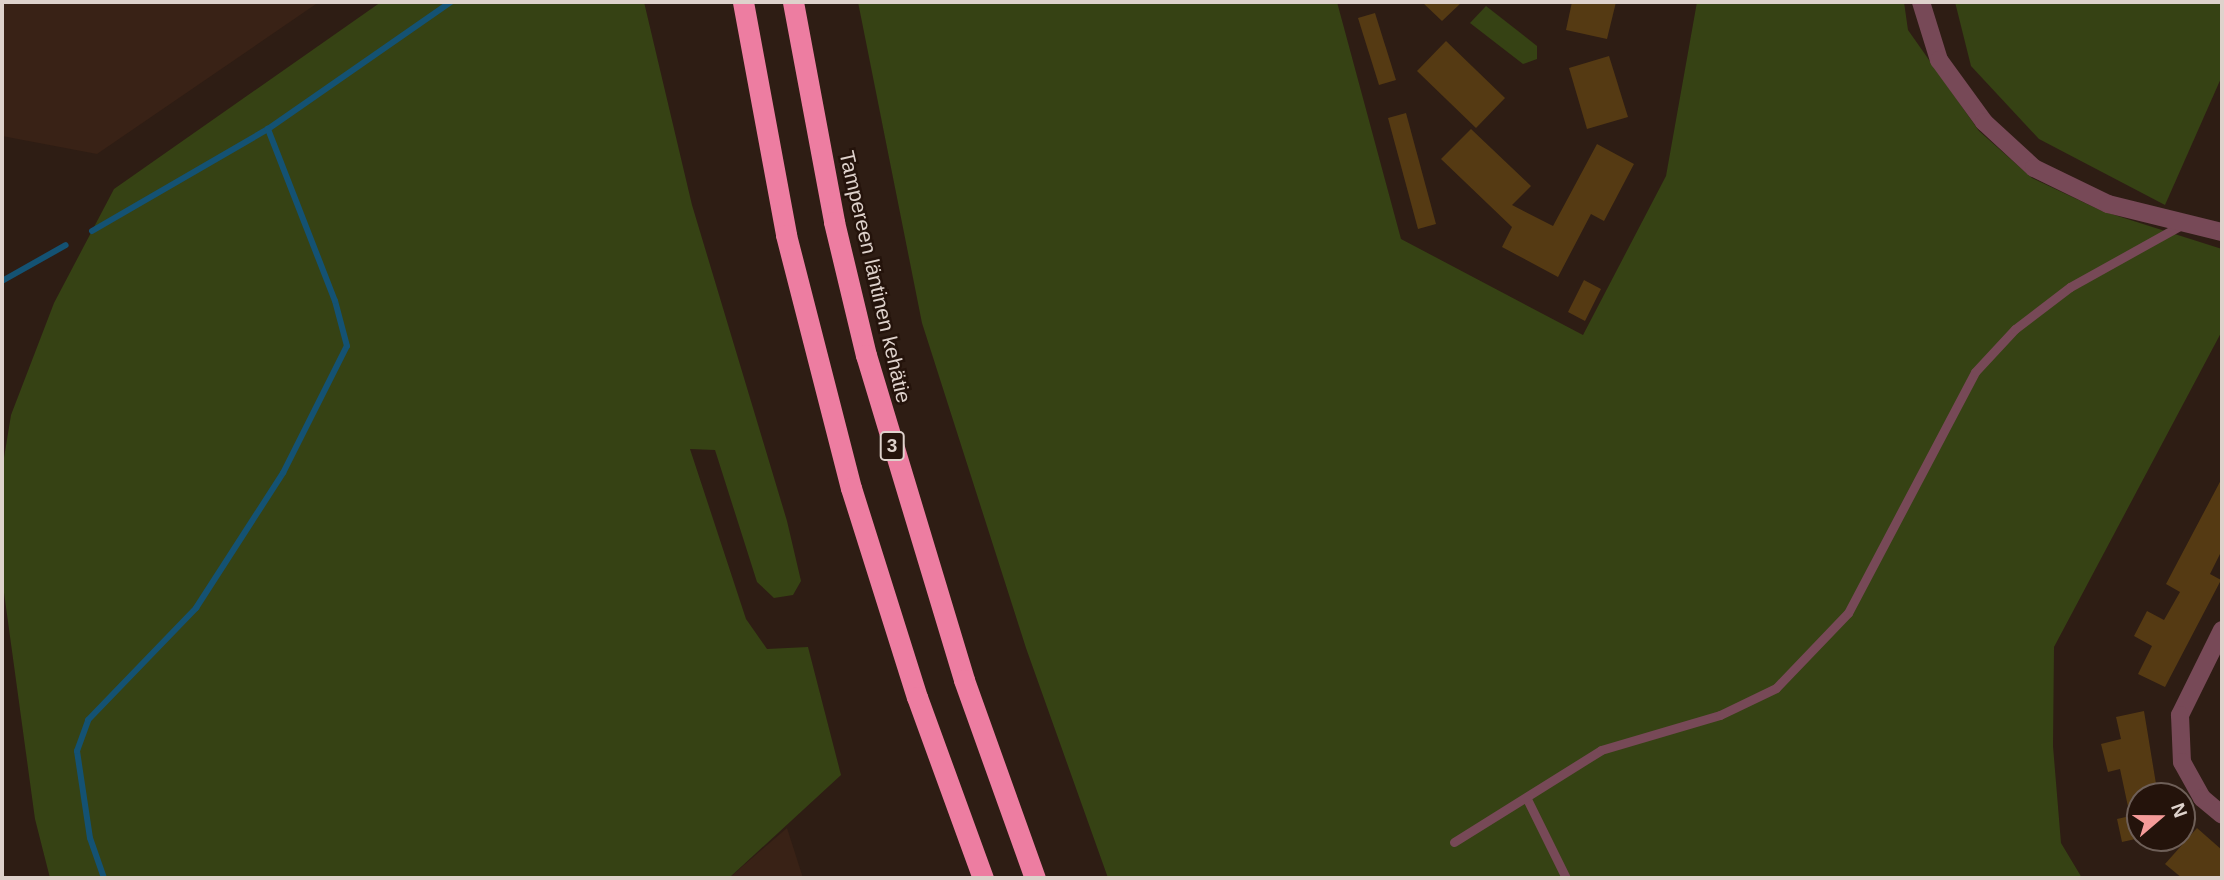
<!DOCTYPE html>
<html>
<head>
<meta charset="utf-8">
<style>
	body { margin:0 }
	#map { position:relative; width:2224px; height:880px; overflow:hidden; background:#2e1d14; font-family:Helvetica,sans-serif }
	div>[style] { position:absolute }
	.built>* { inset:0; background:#392216 }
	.green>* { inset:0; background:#364214 }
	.stream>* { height:6px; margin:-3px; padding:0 3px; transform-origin:3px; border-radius:3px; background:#145273 }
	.building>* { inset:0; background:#553a13 }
	.service>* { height:9px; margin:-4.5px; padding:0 4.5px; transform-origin:4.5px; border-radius:4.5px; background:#774957 }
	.minor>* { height:18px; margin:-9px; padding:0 9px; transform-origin:9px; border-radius:9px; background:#774957 }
	.tertiary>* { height:18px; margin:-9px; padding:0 9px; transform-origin:9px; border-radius:9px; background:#774957 }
	.motorway>* { height:21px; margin:-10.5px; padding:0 10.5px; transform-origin:10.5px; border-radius:10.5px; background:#ed7da1 }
	span { translate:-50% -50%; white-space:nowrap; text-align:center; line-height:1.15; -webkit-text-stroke:5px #24130b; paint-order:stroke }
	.shield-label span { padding:2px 5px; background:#24130b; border:2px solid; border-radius:5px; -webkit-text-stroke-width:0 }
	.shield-label { font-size:19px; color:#ded2cc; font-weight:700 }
	.street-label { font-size:21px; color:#ded2cc }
	.frame { position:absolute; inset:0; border:4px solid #ded2cc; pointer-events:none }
	.north { position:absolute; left:2126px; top:782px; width:70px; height:70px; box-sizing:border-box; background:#24130b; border:2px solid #6e5f58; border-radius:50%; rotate:70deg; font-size:19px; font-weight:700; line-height:28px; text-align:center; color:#ded2cc }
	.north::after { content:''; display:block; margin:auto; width:24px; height:32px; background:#f59b99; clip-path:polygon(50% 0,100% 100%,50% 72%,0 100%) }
</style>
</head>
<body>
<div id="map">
	<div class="built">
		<div style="clip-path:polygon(2px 2px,319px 2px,97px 154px,2px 136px)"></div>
		<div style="clip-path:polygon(787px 828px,803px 878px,729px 878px)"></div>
	</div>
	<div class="green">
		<div style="clip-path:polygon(381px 2px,644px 2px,692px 205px,787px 521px,801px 581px,793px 595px,774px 598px,757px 582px,715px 450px,690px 449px,746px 619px,767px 649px,808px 647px,841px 775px,729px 878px,50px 878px,35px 819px,2px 578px,2px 470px,11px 415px,54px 303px,114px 189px)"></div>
		<div style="clip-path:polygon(858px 2px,1337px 2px,1401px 239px,1583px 335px,1666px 176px,1697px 2px,1904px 2px,1908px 30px,1979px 131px,2032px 178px,2102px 211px,2222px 249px,2222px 331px,2054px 647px,2053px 746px,2061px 843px,2082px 878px,1108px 878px,1026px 648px,922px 323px)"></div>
		<div style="clip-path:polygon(1955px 2px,2222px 2px,2222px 76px,2165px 205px,2039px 139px,1971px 66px)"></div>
		<div style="clip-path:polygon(1486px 6px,1537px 46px,1537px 59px,1523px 64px,1470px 23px)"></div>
	</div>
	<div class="stream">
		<div style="left:92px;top:231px;width:203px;rotate:-30.1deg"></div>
		<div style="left:268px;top:129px;width:223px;rotate:-34.8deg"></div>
		<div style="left:2px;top:281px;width:73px;rotate:-29.4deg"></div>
		<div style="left:104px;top:878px;width:42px;rotate:-109.3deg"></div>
		<div style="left:90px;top:838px;width:88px;rotate:-98.5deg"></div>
		<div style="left:77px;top:751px;width:33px;rotate:-70deg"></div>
		<div style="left:88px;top:720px;width:156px;rotate:-46deg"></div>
		<div style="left:196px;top:608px;width:161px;rotate:-57.2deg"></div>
		<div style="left:283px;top:473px;width:142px;rotate:-63.3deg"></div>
		<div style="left:347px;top:346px;width:47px;rotate:-104.9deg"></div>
		<div style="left:335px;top:301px;width:185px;rotate:-111.3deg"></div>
	</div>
	<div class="building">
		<div style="clip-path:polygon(1422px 2px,1462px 2px,1442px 21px)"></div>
		<div style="clip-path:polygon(1572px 2px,1616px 2px,1607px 39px,1566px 30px)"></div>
		<div style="clip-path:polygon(1375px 13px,1396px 80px,1379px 85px,1358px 18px)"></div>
		<div style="clip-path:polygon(1446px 41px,1505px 98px,1476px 128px,1417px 71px)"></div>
		<div style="clip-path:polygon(1609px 56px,1628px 117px,1587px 129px,1569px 68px)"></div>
		<div style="clip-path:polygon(1406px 113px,1436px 224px,1418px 229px,1388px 118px)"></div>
		<div style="clip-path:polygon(1471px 129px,1531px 186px,1512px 205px,1553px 226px,1597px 144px,1634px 164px,1604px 221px,1591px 214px,1558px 277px,1502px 247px,1512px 227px,1441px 159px)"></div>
		<div style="clip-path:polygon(1584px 280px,1601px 289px,1585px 321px,1568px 312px)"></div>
		<div style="clip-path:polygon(2222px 478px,2222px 550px,2210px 574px,2221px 580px,2165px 687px,2138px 674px,2152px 646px,2134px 636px,2147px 611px,2164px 620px,2180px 592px,2166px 584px)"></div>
		<div style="clip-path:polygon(2144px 711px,2158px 796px,2140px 796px,2140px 838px,2122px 842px,2117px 819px,2130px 816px,2120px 769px,2108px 772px,2101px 744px,2121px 739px,2116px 717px)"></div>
		<div style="clip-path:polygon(2197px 828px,2222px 850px,2222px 878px,2182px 878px,2165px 864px)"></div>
	</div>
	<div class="service">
		<div style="left:1527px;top:799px;width:88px;rotate:63.7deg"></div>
		<div style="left:1454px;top:842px;width:173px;rotate:-32deg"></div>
		<div style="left:1601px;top:750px;width:124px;rotate:-16.4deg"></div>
		<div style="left:1720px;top:715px;width:62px;rotate:-25.7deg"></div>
		<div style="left:1776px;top:688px;width:104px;rotate:-46.2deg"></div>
		<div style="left:1848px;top:613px;width:272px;rotate:-62.2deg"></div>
		<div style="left:1975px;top:372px;width:59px;rotate:-47.1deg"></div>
		<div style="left:2015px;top:329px;width:69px;rotate:-37.4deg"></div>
		<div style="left:2070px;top:287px;width:129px;rotate:-29.1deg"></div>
	</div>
	<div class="minor">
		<div style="left:2222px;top:630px;width:95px;rotate:116.3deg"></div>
		<div style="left:2180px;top:715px;width:47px;rotate:87.6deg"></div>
		<div style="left:2182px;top:762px;width:41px;rotate:60.9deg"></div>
		<div style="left:2202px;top:798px;width:26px;rotate:40deg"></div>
	</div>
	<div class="tertiary">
		<div style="left:1921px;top:2px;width:61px;rotate:72.8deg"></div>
		<div style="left:1939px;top:60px;width:77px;rotate:54deg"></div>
		<div style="left:1984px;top:122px;width:68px;rotate:42.6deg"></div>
		<div style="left:2034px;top:168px;width:82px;rotate:25.9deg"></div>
		<div style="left:2108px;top:204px;width:117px;rotate:13.8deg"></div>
	</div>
	<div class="motorway">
		<div style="left:743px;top:2px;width:237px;rotate:79.5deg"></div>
		<div style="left:786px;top:235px;width:261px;rotate:75.6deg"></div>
		<div style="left:851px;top:488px;width:219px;rotate:72.5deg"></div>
		<div style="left:917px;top:697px;width:193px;rotate:70deg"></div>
		<div style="left:793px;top:2px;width:224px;rotate:79.4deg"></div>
		<div style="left:834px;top:222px;width:137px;rotate:76.5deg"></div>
		<div style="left:866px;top:355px;width:339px;rotate:73.2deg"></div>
		<div style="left:964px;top:680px;width:210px;rotate:70.3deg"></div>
	</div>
	<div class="shield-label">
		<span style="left:892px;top:446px">3</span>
	</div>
	<div class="street-label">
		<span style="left:875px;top:277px;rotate:77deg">Tampereen läntinen kehätie</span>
	</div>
	<div class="frame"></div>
	<div class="north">N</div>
</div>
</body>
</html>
